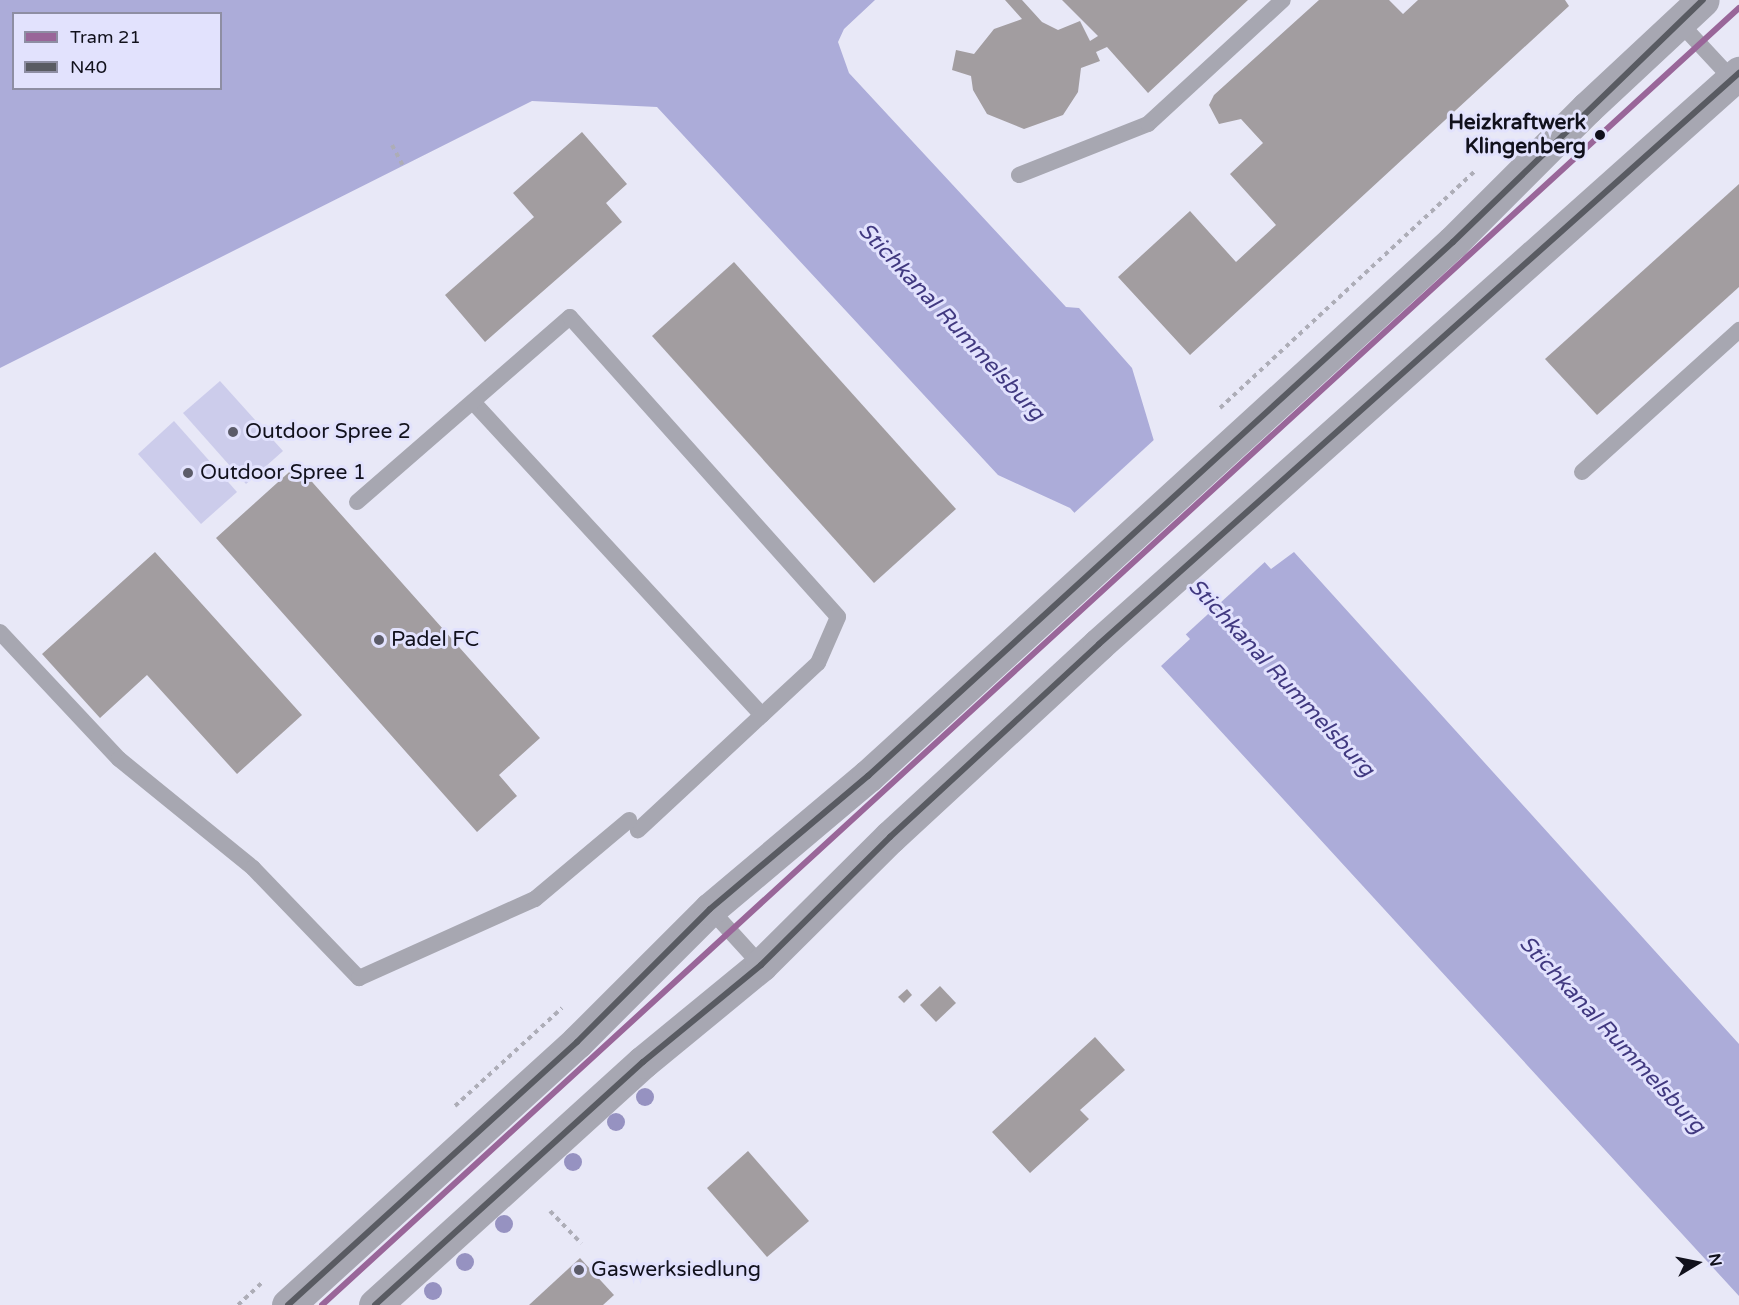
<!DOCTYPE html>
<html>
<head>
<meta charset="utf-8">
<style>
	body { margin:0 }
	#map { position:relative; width:1739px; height:1305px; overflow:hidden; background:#e8e8f7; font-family:"Varela Round",sans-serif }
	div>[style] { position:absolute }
	.green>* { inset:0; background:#cccceb }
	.water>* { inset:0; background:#acacd9 }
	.pier>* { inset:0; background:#e8e8f7 }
	.building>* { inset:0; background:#a29da0 }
	.path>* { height:4px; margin-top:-2px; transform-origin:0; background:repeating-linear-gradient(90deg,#adadb7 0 4.5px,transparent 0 9px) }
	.lane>* { height:16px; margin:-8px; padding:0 8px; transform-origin:8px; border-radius:8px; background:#a7a7b1 }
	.secondary>* { height:33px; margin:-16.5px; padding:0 16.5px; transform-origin:16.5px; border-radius:16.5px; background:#a7a7b2 }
	.bus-1>* { height:6px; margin:-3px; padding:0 3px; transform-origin:3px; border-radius:3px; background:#595b62 }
	.tram-1>* { height:6px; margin:-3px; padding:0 3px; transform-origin:3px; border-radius:3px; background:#969 }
	.trees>* { width:18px; height:18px; margin:-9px; border-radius:50%; background:#9692c1 }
	.dots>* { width:16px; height:16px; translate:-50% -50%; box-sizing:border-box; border:3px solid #e2e2fd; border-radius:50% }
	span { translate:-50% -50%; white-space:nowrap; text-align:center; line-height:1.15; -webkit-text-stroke:6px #e2e2fd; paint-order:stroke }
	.stop-label { font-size:21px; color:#11111c; font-weight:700 }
	.right { translate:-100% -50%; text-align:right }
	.poi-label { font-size:21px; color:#11111c }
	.left { translate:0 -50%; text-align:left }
	.water-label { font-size:22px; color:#413980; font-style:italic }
	.legend { position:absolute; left:12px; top:12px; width:210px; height:78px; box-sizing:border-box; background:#e2e2fd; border:2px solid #8e8ea3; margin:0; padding:8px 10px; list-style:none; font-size:18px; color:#11111c }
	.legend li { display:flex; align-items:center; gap:12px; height:30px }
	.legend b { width:30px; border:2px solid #8e8ea3 }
	.north { position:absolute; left:1667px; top:1233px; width:60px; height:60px; -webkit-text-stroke:4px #e2e2fd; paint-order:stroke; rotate:80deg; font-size:16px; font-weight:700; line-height:24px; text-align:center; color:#11111c }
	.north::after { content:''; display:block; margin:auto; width:21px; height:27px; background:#11111c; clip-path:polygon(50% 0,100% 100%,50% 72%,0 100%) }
</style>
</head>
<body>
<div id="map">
	<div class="green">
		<div style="clip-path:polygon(220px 381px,283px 451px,246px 484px,183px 413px)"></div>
		<div style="clip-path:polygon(174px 421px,237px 492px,201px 524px,138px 454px)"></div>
	</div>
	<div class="water">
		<div style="clip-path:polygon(evenodd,0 0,875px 0,844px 29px,838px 42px,849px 73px,1066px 307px,1079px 308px,1132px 368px,1154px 441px,1271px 569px,1294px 552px,1739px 1044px,1739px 1296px,1161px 666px,1190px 639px,1070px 508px,998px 475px,657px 107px,532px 101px,0 368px,0 0,14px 14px,220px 14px,220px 88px,14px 88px,14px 14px)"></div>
	</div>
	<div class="pier">
		<div style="clip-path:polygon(1156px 438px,1267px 560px,1183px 637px,1072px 515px)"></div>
	</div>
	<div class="building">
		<div style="clip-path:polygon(1005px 0,1022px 0,1042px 22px,1058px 30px,1080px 21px,1090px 41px,1098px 36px,1062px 0,1248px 0,1148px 93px,1107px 47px,1096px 52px,1100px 61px,1081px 68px,1078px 92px,1063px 115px,1024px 129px,987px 114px,973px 90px,971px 76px,952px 70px,956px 50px,974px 54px,994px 29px,1022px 19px)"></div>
		<div style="clip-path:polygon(1319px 0,1389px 0,1403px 14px,1418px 0,1565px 0,1569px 6px,1190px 355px,1118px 277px,1190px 211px,1236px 262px,1276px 225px,1230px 174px,1263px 143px,1241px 119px,1219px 124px,1209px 105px,1214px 95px)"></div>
		<div style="clip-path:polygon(582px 132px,627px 184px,606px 203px,622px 222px,485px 342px,445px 295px,534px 217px,513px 193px)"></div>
		<div style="clip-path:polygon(1739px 184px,1739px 287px,1597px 415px,1545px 359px)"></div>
		<div style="clip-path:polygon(734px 262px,956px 509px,874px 583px,652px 336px)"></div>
		<div style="clip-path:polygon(297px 465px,540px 738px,499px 775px,517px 796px,477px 832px,216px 538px)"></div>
		<div style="clip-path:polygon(155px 552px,302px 715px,237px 774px,147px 675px,100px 718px,42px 654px)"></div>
		<div style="clip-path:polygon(940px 986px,956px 1003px,936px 1022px,920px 1005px)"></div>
		<div style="clip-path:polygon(907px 989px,912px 995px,904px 1003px,898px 997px)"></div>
		<div style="clip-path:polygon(1095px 1037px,1125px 1070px,1080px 1110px,1089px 1119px,1030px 1173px,992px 1132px)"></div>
		<div style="clip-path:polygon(748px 1151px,809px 1221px,767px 1257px,707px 1188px)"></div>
		<div style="clip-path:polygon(580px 1258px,614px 1295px,603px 1305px,529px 1305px)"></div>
	</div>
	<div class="path">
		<div style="left:392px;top:145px;width:24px;rotate:62deg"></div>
		<div style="left:1220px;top:408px;width:350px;rotate:-42.9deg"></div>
		<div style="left:455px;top:1106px;width:145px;rotate:-42.5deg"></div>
		<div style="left:550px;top:1211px;width:45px;rotate:45.9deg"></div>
		<div style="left:238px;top:1305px;width:35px;rotate:-43deg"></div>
	</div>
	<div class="lane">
		<div style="left:1679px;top:22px;width:78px;rotate:47.1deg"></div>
		<div style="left:1019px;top:175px;width:139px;rotate:-21.6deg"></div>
		<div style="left:1148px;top:124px;width:183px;rotate:-42.6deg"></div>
		<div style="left:473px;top:402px;width:426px;rotate:47.3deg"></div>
		<div style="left:1582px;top:472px;width:212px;rotate:-42.1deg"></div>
		<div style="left:357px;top:502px;width:282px;rotate:-41deg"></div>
		<div style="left:570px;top:317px;width:402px;rotate:48.2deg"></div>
		<div style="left:838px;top:617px;width:50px;rotate:113.5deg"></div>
		<div style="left:818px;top:663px;width:246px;rotate:137.1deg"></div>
		<div style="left:0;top:632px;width:174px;rotate:46.9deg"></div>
		<div style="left:119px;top:759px;width:173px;rotate:39.1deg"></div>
		<div style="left:253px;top:868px;width:153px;rotate:46.1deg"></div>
		<div style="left:359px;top:978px;width:193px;rotate:-24.2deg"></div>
		<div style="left:535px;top:899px;width:123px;rotate:-40deg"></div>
		<div style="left:710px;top:909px;width:76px;rotate:47.7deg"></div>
	</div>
	<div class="secondary">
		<div style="left:288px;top:1305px;width:391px;rotate:-42.3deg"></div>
		<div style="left:577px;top:1042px;width:188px;rotate:-45deg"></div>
		<div style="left:710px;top:909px;width:207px;rotate:-40.1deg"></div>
		<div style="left:868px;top:776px;width:792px;rotate:-42.39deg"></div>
		<div style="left:1453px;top:242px;width:190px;rotate:-45deg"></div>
		<div style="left:1587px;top:108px;width:158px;rotate:-43deg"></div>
		<div style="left:375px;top:1305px;width:362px;rotate:-42.2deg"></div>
		<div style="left:643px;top:1062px;width:153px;rotate:-39.4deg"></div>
		<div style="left:761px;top:965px;width:182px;rotate:-44.8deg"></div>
		<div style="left:890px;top:837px;width:284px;rotate:-42.7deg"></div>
		<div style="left:1099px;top:644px;width:858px;rotate:-41.74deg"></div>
	</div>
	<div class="bus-1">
		<div style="left:288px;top:1305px;width:391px;rotate:-42.3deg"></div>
		<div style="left:577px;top:1042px;width:188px;rotate:-45deg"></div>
		<div style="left:710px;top:909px;width:207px;rotate:-40.1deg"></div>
		<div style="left:868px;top:776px;width:792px;rotate:-42.39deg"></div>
		<div style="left:1453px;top:242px;width:348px;rotate:-44.1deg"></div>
		<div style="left:375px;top:1305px;width:362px;rotate:-42.2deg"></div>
		<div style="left:643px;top:1062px;width:153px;rotate:-39.4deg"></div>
		<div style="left:761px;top:965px;width:182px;rotate:-44.8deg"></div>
		<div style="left:890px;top:837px;width:284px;rotate:-42.7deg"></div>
		<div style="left:1099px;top:644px;width:858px;rotate:-41.74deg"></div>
	</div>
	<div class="tram-1">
		<div style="left:322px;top:1305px;width:1921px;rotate:-42.47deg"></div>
	</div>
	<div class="trees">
		<div style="left:645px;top:1097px"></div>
		<div style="left:616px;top:1122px"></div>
		<div style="left:573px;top:1162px"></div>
		<div style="left:504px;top:1224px"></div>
		<div style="left:465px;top:1262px"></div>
		<div style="left:433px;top:1291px"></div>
	</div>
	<div class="dots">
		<div style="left:1600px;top:135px;background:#11111c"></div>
		<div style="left:233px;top:432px;background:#5c5c69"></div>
		<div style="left:188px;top:473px;background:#5c5c69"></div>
		<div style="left:379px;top:640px;background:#5c5c69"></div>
		<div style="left:579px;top:1270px;background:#5c5c69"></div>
	</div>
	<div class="stop-label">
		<span class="right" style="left:1586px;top:135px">Heizkraftwerk<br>Klingenberg</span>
	</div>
	<div class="poi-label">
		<span class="left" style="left:245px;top:432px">Outdoor Spree 2</span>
		<span class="left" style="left:200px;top:473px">Outdoor Spree 1</span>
		<span class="left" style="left:391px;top:640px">Padel FC</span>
		<span class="left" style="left:591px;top:1270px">Gaswerksiedlung</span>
	</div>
	<div class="water-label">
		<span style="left:951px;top:322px;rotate:47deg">Stichkanal Rummelsburg</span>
		<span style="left:1281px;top:678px;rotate:47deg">Stichkanal Rummelsburg</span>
		<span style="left:1612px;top:1035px;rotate:47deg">Stichkanal Rummelsburg</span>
	</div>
	<ul class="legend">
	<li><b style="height:8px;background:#969"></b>Tram 21</li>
	<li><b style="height:8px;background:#595b62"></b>N40</li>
	</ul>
	<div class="north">N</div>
</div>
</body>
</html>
